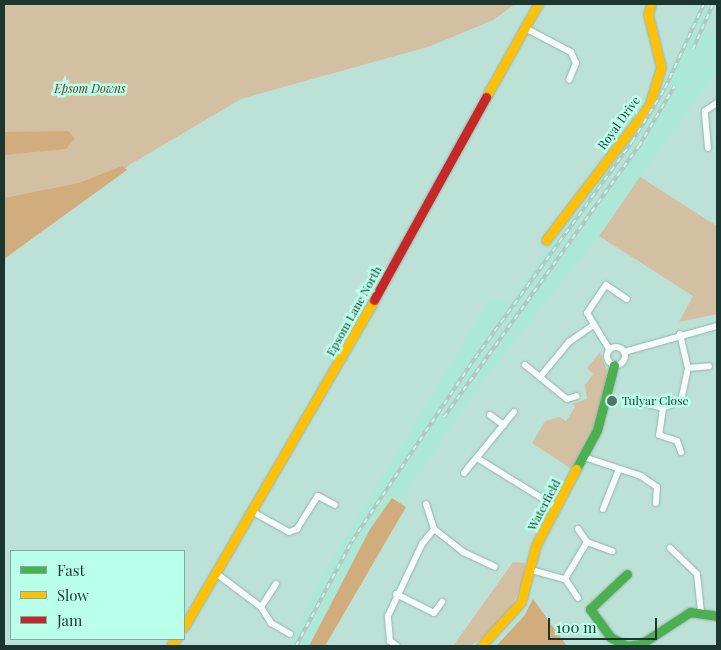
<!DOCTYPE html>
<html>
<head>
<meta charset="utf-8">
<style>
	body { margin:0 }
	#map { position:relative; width:721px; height:650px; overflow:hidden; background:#bce2d7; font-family:"Playfair Display",serif }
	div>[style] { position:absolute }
	.built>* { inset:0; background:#abe8d6 }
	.green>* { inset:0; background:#d3c0a3 }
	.forest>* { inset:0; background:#d1ad7d }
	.roads { filter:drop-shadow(0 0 1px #95b3aa) drop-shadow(0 0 1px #95b3aa) }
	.street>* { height:6px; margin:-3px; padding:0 3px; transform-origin:3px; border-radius:3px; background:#f5fbf9 }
	.street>.ring { margin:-3px; padding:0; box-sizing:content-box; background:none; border:6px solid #f5fbf9; border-radius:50% }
	.fast>* { height:9px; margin:-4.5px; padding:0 4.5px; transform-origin:4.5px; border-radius:4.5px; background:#4caf50 }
	.slow>* { height:9px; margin:-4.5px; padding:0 4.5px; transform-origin:4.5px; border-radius:4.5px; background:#ffc107 }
	.jam>* { height:9px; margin:-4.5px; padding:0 4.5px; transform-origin:4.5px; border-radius:4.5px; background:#c62828 }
	.rail>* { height:4px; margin-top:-2px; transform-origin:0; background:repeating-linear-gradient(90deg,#baffea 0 5.5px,#b9c3c0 0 11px); box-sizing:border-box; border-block:1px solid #b9c3c0 }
	.dots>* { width:14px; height:14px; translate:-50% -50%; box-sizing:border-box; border:2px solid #baffea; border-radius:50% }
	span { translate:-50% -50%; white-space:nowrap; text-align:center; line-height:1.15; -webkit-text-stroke:5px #baffea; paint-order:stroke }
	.park-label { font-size:12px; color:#633a1d; font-style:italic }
	.street-label { font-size:12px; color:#1a362f }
	.poi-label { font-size:12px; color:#1a362f }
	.left { translate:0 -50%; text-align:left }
	.frame { position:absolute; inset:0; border:5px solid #1a362f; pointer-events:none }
	.legend { position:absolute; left:10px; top:550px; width:175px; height:90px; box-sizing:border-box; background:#baffea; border:1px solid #7aaf9f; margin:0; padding:6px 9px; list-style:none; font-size:15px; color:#1a362f }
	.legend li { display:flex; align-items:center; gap:10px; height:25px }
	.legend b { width:25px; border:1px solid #7aaf9f }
	.scale { position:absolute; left:548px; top:618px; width:109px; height:22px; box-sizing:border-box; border:2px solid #1a362f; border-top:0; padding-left:6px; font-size:15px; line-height:18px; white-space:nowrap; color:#1a362f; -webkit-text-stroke:4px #baffea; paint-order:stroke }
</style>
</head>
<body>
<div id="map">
	<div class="built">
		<div style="clip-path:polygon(686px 4px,717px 4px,706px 31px,717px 37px,717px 70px,599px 236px,477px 389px,402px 498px,392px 498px,370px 529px,309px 646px,289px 646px,315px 587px,491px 297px,509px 304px,658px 94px,697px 8px)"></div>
	</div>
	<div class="green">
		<div style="clip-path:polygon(4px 4px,515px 4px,493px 20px,431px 46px,241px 99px,131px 164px,4px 259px)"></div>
		<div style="clip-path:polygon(640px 177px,717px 226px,717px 314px,679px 322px,693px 296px,599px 236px)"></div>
		<div style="clip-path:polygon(600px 352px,611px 382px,576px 472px,532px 443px,545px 421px,559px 417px,566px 421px,575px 407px,572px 404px,587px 399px,585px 385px,593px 374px,587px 368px)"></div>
		<div style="clip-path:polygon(513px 562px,525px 563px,524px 580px,509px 612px,495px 629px,470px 646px,453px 646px)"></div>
	</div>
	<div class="forest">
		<div style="clip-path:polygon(68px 131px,75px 138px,66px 149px,4px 155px,4px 132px)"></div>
		<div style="clip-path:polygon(122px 166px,127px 170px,4px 259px,4px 198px,79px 183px)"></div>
		<div style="clip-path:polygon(392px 498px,406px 507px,325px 646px,309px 646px,370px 529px)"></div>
		<div style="clip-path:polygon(533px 599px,567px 646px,496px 646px,524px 616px)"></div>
	</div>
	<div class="roads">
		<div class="street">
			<div style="left:525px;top:28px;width:52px;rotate:27.6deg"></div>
			<div style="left:571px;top:52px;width:12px;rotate:66deg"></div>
			<div style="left:576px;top:63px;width:18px;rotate:112deg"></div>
			<div style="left:708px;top:148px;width:37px;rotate:-95deg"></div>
			<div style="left:705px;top:111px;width:14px;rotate:-34deg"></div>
			<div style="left:680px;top:334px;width:35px;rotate:77deg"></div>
			<div style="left:688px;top:368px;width:34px;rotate:102deg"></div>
			<div style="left:681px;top:401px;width:19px;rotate:159deg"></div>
			<div style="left:663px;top:408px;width:27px;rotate:98deg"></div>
			<div style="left:659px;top:435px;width:19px;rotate:18deg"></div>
			<div style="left:677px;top:441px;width:12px;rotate:70deg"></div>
			<div class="ring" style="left:607px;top:347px;width:12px;height:12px"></div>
			<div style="left:609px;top:349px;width:42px;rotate:-121.4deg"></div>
			<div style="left:587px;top:313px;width:34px;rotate:-56deg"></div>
			<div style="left:606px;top:285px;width:25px;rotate:34deg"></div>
			<div style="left:624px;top:352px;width:97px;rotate:-15.6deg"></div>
			<div style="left:525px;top:365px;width:54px;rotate:39deg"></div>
			<div style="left:567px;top:399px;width:10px;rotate:-17deg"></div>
			<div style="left:688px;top:368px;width:21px;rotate:-5deg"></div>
			<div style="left:540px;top:377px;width:45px;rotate:-50.4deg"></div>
			<div style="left:569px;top:342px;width:29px;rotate:-35deg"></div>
			<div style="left:644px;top:403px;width:20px;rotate:15deg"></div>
			<div style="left:490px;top:415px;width:17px;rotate:36deg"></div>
			<div style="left:584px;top:457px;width:60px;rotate:18.4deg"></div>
			<div style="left:641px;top:476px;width:19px;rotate:35deg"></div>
			<div style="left:657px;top:487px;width:16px;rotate:94deg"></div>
			<div style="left:477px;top:458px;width:93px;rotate:31.8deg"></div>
			<div style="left:464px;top:473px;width:79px;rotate:-50.7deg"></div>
			<div style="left:426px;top:504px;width:26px;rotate:72deg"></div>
			<div style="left:434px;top:529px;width:37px;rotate:38deg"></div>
			<div style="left:463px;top:552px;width:35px;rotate:25deg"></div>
			<div style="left:603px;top:509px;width:43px;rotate:-68.2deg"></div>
			<div style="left:253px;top:512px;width:41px;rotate:29.1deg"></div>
			<div style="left:289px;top:532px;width:9px;rotate:-21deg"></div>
			<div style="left:297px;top:529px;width:39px;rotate:-58deg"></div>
			<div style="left:318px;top:496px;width:19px;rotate:28deg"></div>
			<div style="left:578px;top:529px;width:16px;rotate:55deg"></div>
			<div style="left:670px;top:548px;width:37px;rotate:44deg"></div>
			<div style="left:697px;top:574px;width:36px;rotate:84deg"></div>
			<div style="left:531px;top:570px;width:35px;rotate:15deg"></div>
			<div style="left:217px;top:574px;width:55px;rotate:36.9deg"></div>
			<div style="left:276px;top:584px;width:27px;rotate:123deg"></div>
			<div style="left:261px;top:607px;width:19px;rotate:58deg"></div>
			<div style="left:271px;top:623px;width:22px;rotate:30deg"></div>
			<div style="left:396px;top:594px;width:42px;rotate:26.6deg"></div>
			<div style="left:434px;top:613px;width:14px;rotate:-54deg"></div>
			<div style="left:578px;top:598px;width:23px;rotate:-124deg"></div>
			<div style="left:565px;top:579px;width:43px;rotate:-59.3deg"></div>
			<div style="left:587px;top:542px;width:27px;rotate:20deg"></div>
			<div style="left:397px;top:646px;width:9px;rotate:-144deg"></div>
			<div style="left:390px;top:641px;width:25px;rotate:-95deg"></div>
			<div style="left:388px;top:616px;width:80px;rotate:-64.7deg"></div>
			<div style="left:422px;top:544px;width:19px;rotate:-51deg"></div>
		</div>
		<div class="fast">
			<div style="left:576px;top:469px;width:44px;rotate:-61.7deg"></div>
			<div style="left:597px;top:430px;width:67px;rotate:-75.3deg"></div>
			<div style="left:627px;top:574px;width:51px;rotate:136.6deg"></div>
			<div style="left:590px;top:609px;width:34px;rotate:54deg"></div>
			<div style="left:610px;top:637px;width:19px;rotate:28deg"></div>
			<div style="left:627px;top:646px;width:14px;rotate:-8deg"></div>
			<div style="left:641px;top:644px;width:59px;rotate:-33.1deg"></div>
			<div style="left:690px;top:612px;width:27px;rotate:8deg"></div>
		</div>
		<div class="slow">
			<div style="left:486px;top:97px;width:107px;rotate:-60.8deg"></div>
			<div style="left:546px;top:240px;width:169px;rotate:-52.5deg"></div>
			<div style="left:649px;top:106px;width:41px;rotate:-72.9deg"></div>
			<div style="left:661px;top:67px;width:55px;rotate:-103.8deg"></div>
			<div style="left:648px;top:14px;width:10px;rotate:-73deg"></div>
			<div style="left:184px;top:627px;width:378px;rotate:-59.8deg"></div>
			<div style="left:171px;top:646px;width:9px;rotate:-54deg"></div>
			<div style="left:481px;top:646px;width:59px;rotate:-47.7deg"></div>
			<div style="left:521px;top:602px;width:59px;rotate:-75.3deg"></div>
			<div style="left:536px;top:545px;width:86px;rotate:-62.2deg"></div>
		</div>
		<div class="jam">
			<div style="left:374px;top:300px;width:232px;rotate:-61.1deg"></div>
		</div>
	</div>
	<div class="rail">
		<div style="left:693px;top:49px;width:49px;rotate:-66deg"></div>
		<div style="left:444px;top:417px;width:334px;rotate:-54.3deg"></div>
		<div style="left:639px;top:146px;width:69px;rotate:-59.3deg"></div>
		<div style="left:296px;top:646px;width:119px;rotate:-61.9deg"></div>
		<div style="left:352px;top:541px;width:220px;rotate:-56.1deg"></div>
		<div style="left:475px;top:358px;width:267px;rotate:-54deg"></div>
		<div style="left:632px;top:142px;width:63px;rotate:-58.6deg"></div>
		<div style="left:665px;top:88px;width:93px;rotate:-65.1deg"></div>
	</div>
	<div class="dots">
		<div style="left:612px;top:401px;background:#53726a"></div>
	</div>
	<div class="park-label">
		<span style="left:90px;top:89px">Epsom Downs</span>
	</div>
	<div class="street-label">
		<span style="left:619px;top:123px;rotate:-54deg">Royal Drive</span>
		<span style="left:354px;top:311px;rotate:-61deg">Epsom Lane North</span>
		<span style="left:544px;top:505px;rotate:-62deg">Waterfield</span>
	</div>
	<div class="poi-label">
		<span class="left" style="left:622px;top:401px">Tulyar Close</span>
	</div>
	<div class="frame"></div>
	<ul class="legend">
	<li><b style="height:6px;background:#4caf50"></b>Fast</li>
	<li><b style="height:6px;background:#ffc107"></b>Slow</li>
	<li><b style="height:6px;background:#c62828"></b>Jam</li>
	</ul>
	<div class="scale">100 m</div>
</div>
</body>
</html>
